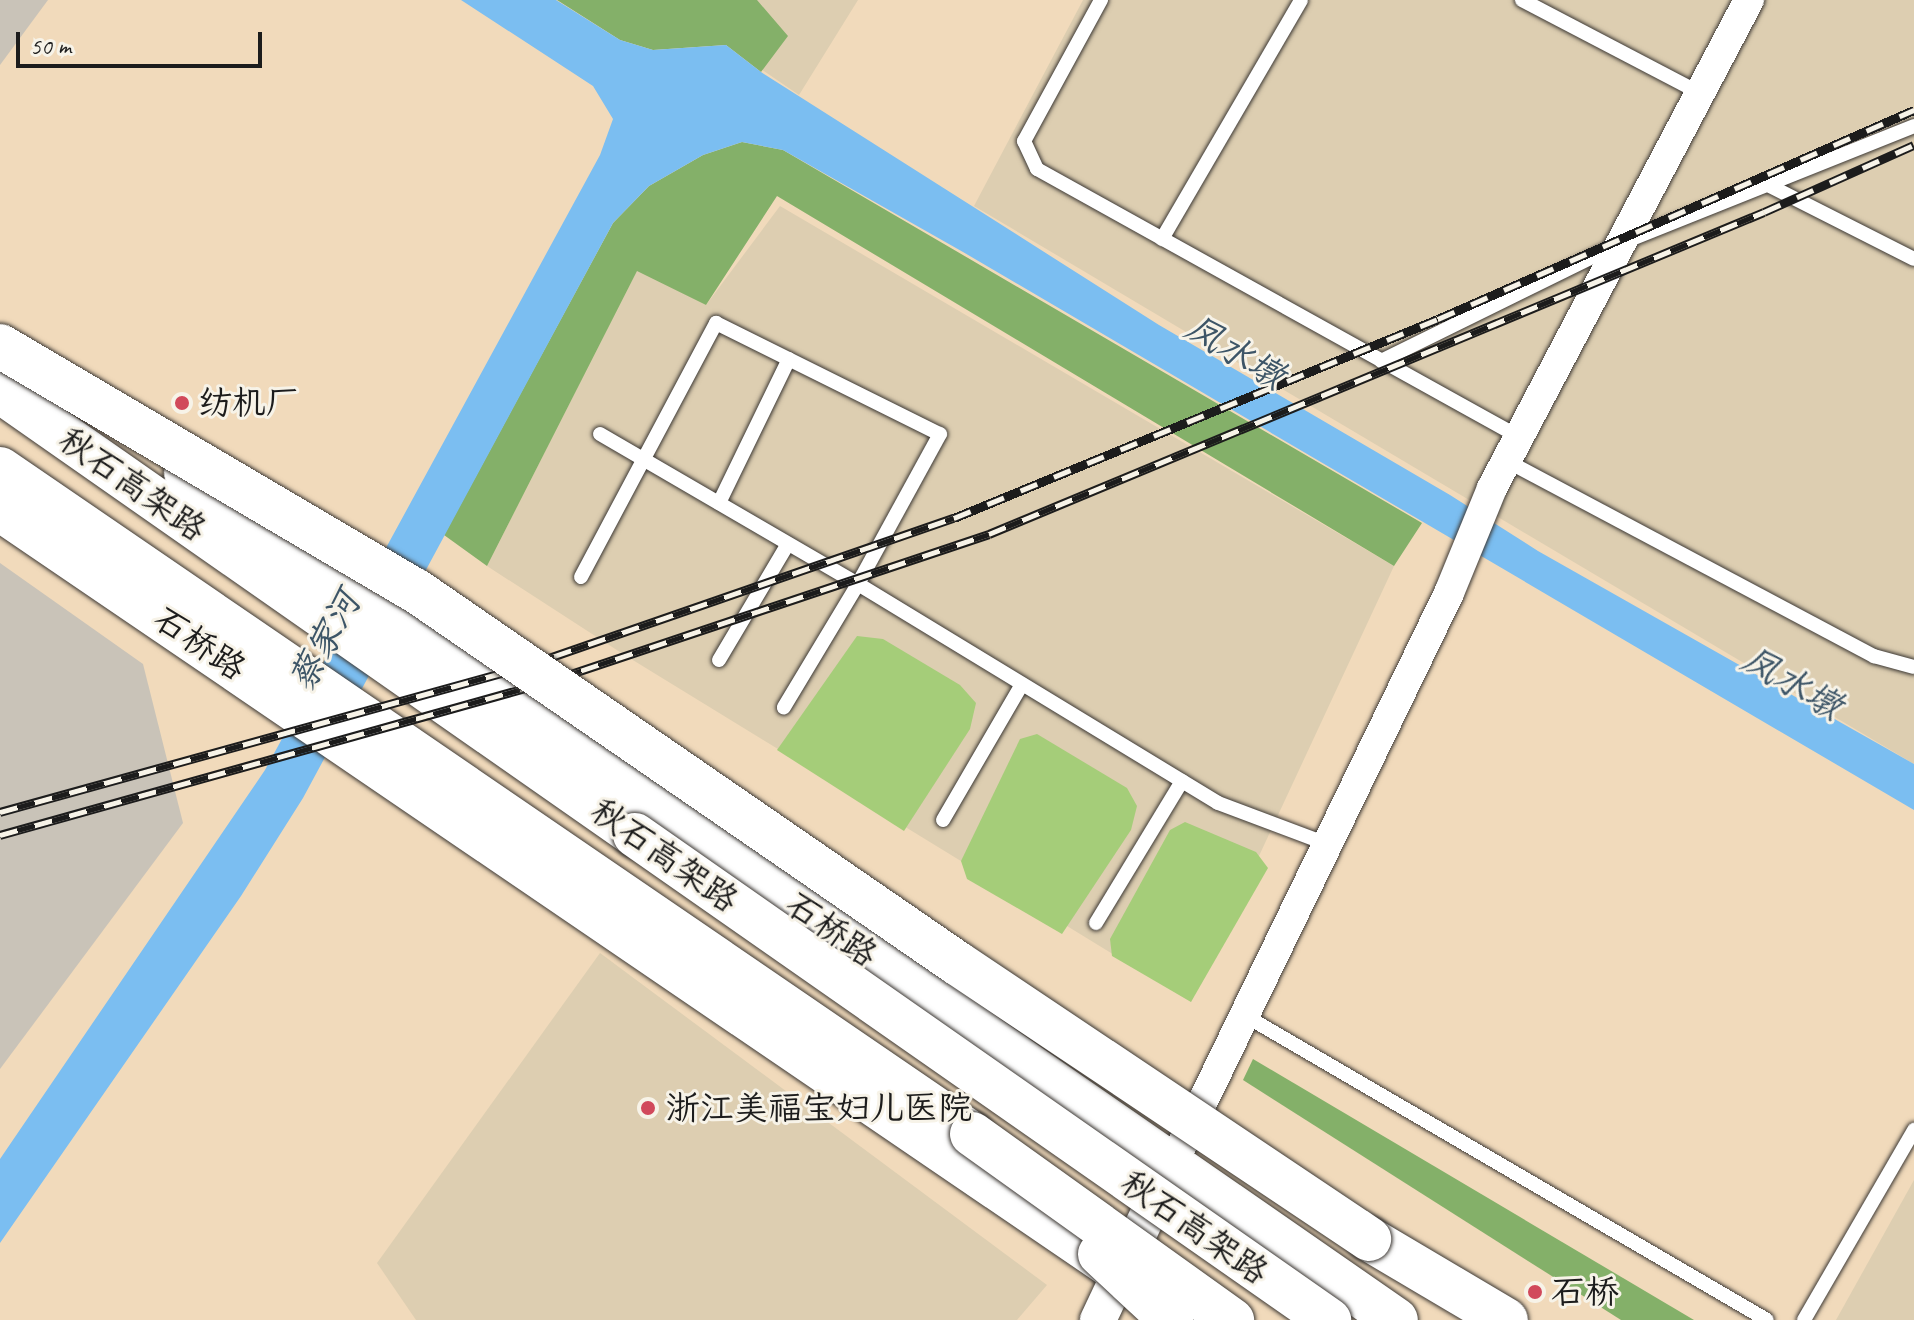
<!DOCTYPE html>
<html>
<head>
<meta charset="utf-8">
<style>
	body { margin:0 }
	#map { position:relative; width:1914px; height:1320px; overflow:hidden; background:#f1dabb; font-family:Caveat,"LXGW WenKai TC",sans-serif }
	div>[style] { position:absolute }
	.built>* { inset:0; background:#ddceb1 }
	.industrial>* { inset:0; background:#c9c3b8 }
	.green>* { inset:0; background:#a5cd79 }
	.forest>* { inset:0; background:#84b069 }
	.water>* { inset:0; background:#7bbef1 }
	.roads { filter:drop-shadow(0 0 2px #3c3834) drop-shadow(0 0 2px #3c3834) }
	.service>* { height:14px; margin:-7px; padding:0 7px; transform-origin:7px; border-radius:7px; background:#fff }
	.minor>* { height:30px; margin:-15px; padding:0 15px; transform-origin:15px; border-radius:15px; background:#fff }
	.tertiary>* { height:36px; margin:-18px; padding:0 18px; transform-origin:18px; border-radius:18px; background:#fff }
	.primary>* { height:44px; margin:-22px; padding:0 22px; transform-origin:22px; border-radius:22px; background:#fff }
	.trunk>* { height:44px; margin:-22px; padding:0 22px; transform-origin:22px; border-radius:22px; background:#fff }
	.rail>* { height:9px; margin-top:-4.5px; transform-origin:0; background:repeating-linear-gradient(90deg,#f7f3e8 0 18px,#1c1c1c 0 36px); box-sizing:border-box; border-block:2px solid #1c1c1c }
	.bridges { filter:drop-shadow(0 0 2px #3c3834) drop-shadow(0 0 2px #3c3834) }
	.trunk-bridge>* { height:44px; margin:-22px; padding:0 22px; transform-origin:22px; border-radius:22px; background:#fff }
	.dots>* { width:22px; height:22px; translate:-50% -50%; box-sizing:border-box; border:4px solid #f7f3e8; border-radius:50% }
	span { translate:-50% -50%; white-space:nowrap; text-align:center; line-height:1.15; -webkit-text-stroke:6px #f7f3e8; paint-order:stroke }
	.poi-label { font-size:34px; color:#1c1c1c }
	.left { translate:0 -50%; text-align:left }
	.street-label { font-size:34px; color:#1c1c1c }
	.water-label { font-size:36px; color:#3d5567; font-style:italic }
	.scale { position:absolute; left:16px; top:32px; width:246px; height:36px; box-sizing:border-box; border:4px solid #1c1c1c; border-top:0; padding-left:10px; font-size:24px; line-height:28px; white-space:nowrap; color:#1c1c1c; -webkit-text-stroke:6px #f7f3e8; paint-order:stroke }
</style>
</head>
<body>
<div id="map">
	<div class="built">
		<div style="clip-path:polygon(558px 0,858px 0,799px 95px,726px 45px)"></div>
		<div style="clip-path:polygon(1083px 0,1914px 0,1914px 764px,974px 206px)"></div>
		<div style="clip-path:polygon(780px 206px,1394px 566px,1191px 1002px,623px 654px,487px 566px,637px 270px,706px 305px)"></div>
		<div style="clip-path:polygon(600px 953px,1047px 1285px,1017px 1320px,416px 1320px,377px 1263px)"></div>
		<div style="clip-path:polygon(1914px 1180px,1914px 1320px,1836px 1320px)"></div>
	</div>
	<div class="industrial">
		<div style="clip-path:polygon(0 0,48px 0,0 65px)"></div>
		<div style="clip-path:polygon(0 563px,143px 664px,183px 823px,0 1069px)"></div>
	</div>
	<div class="green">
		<div style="clip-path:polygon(857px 636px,883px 639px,960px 685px,976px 703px,970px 729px,904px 831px,777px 750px)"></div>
		<div style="clip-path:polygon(1037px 734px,1127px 788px,1137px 806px,1131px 830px,1062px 934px,967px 879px,961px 861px,1020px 739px)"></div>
		<div style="clip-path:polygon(1185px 822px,1256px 852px,1268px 868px,1191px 1002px,1112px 956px,1110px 939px,1170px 830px)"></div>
	</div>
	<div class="forest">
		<div style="clip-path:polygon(557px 0,757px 0,788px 36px,761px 72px,726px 45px,653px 50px,620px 40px)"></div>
		<div style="clip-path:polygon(742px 142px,783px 150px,1422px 523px,1394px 566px,777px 196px,706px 305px,637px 271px,487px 566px,444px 535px,613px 223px,649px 186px,703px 155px)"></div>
		<div style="clip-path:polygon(1253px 1059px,1694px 1320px,1621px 1320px,1243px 1080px)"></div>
	</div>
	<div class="water">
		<div style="clip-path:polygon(461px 0,556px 0,620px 40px,653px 50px,726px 45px,761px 72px,1159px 325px,1450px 495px,1538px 551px,1914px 764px,1914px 810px,963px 252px,783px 150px,742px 142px,703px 155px,649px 186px,613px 223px,303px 798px,241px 896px,0 1243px,0 1159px,265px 770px,600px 155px,613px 119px,593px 86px)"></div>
	</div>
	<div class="roads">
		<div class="service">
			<div style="left:1101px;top:0;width:161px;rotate:118.6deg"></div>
			<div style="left:1024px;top:141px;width:31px;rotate:65deg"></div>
			<div style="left:1037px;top:169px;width:551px;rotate:29.07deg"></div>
			<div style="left:1522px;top:0;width:201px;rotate:27.6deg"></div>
			<div style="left:1770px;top:186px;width:161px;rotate:26.9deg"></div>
			<div style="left:1162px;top:239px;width:276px;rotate:-59.8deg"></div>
			<div style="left:1381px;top:361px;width:265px;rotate:-26.2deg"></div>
			<div style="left:1619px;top:244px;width:318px;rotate:-21.8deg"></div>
			<div style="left:600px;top:434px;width:298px;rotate:30.2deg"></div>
			<div style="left:858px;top:584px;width:421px;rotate:31.3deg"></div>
			<div style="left:1218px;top:803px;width:116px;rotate:20.6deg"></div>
			<div style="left:1507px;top:461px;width:416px;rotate:28deg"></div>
			<div style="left:1874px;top:656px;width:41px;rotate:15.4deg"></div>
			<div style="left:719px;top:503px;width:160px;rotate:-64.1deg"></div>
			<div style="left:581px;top:577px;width:288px;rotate:-62deg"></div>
			<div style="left:716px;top:323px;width:250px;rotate:26.4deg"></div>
			<div style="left:940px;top:434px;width:171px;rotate:118.7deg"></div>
			<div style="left:858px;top:584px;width:144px;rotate:121deg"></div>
			<div style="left:719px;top:660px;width:135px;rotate:-59.3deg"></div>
			<div style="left:943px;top:820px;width:157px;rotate:-59.8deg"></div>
			<div style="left:1096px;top:923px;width:166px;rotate:-58.8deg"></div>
			<div style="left:1244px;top:1015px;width:605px;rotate:30.25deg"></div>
			<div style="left:1804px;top:1320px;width:220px;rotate:-59.9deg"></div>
		</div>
		<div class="minor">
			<div style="left:1172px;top:1165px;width:636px;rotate:-64.16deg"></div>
			<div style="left:1449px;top:593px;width:113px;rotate:-67.7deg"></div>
			<div style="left:1492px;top:488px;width:552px;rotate:-62.23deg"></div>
		</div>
		<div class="tertiary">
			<div style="left:1098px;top:1320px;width:161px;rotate:-64.7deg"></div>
		</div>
		<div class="primary">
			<div style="left:186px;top:473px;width:196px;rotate:36.7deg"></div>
			<div style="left:343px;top:590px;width:1281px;rotate:34.73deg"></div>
			<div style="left:0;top:509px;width:1366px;rotate:34.26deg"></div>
		</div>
		<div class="trunk">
			<div style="left:0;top:391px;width:775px;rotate:34.96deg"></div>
			<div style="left:0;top:469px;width:1178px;rotate:34.38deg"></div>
			<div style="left:1369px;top:1239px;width:159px;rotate:30.6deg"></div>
		</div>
	</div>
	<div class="rail">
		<div style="left:0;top:812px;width:540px;rotate:-15.48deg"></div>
		<div style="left:520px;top:668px;width:459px;rotate:-19.1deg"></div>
		<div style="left:954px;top:518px;width:523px;rotate:-22.35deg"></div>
		<div style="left:1438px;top:319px;width:520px;rotate:-23.71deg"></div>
		<div style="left:0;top:835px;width:568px;rotate:-15.63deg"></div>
		<div style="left:547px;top:682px;width:466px;rotate:-18.5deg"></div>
		<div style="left:989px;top:534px;width:839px;rotate:-22.56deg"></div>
		<div style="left:1764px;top:212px;width:164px;rotate:-24.1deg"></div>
	</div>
	<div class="bridges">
		<div class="trunk-bridge">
			<div style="left:0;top:346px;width:481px;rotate:30.5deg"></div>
			<div style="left:415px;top:590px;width:658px;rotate:34.54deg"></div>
			<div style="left:957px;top:963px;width:496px;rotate:33.8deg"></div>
			<div style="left:635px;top:835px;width:847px;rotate:34.95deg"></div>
			<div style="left:972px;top:1134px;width:320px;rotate:35.6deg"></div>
			<div style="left:1100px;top:1254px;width:97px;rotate:42.9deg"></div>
		</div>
	</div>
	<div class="dots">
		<div style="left:182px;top:403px;background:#d1495b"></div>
		<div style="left:648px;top:1108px;background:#d1495b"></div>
		<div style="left:1535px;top:1292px;background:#d1495b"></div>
	</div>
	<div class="poi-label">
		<span class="left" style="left:198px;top:403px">纺机厂</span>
		<span class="left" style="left:666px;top:1108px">浙江美福宝妇儿医院</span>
		<span class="left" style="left:1551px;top:1292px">石桥</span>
	</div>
	<div class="street-label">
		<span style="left:133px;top:484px;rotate:35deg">秋石高架路</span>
		<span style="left:200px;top:643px;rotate:34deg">石桥路</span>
		<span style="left:665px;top:855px;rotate:35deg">秋石高架路</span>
		<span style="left:832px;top:929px;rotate:35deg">石桥路</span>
		<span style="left:1195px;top:1227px;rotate:35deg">秋石高架路</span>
	</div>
	<div class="water-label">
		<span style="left:1235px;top:352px;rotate:31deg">凤水墩</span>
		<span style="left:325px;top:641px;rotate:-61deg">蔡家河</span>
		<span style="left:1792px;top:683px;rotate:30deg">凤水墩</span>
	</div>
	<div class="scale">50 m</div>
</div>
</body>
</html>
